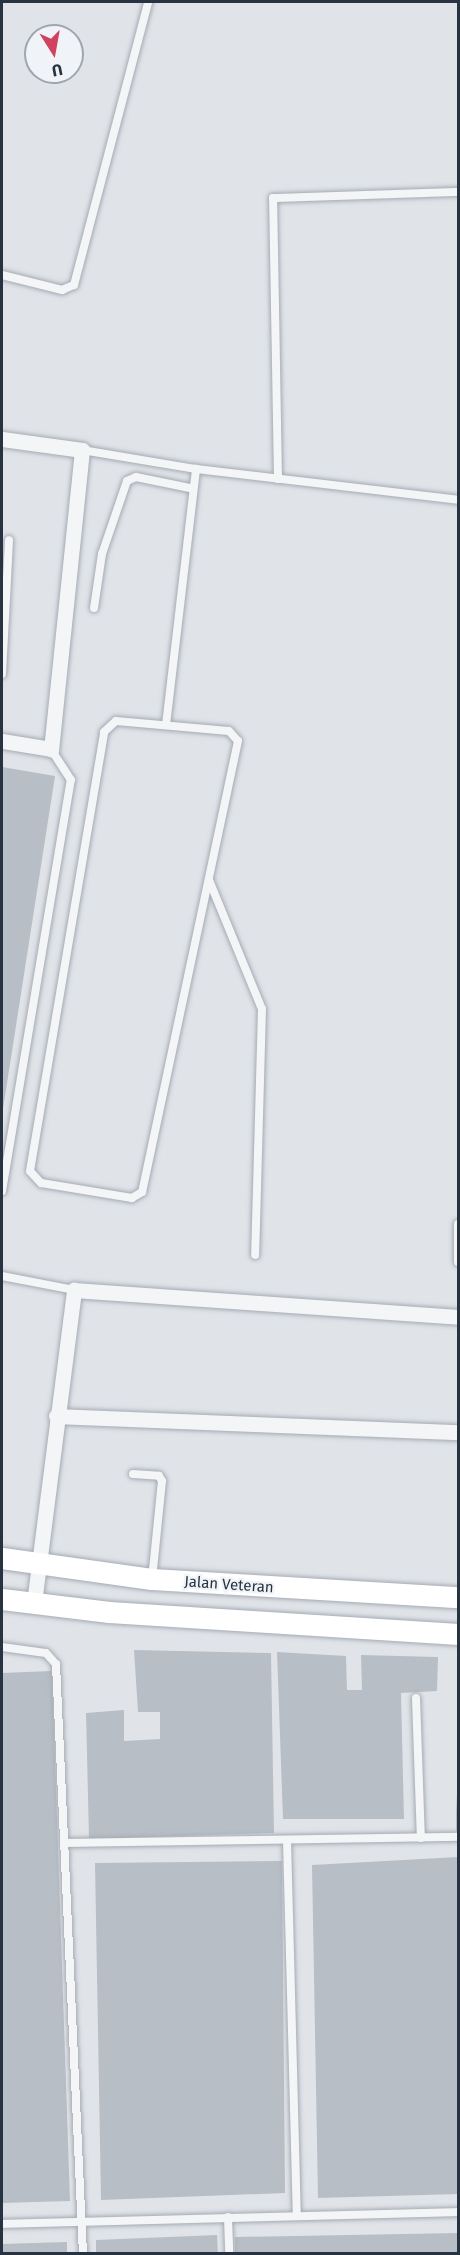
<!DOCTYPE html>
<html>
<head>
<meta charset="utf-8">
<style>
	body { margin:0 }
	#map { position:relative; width:460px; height:2255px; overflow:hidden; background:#e0e4e9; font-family:"Fira Sans",sans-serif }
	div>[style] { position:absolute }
	.building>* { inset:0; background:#b7bec6 }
	.roads { filter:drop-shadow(0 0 2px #a5abb3) drop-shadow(0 0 2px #a5abb3) }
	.lane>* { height:8px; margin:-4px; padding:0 4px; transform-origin:4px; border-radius:4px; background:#f3f5f7 }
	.street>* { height:15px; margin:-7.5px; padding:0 7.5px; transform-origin:7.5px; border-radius:7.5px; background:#f3f5f7 }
	.secondary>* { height:21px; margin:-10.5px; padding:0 10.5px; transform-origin:10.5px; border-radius:10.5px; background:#fff }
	span { translate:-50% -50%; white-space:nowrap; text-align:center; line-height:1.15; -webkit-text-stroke:4.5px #f0f3f7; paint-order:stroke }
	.street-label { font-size:15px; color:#283341 }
	.frame { position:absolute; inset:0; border:3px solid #283341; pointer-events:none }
	.north { position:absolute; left:24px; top:24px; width:60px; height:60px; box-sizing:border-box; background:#f0f3f7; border:2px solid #a0a6ae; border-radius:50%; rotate:169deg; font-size:16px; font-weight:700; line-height:24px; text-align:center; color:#283341 }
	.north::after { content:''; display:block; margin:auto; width:21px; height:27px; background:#d14261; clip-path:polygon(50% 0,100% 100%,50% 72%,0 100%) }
</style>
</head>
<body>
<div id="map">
	<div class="building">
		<div style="clip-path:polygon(2px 767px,55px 776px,3px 1109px,2px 1108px)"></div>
		<div style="clip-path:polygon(134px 1650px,271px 1653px,274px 1833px,89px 1839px,86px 1713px,124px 1710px,124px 1741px,160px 1739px,160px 1712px,138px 1712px)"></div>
		<div style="clip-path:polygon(277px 1652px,346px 1656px,347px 1690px,362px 1690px,361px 1655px,438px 1657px,437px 1691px,401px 1693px,404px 1819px,283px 1819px)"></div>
		<div style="clip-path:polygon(52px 1671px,70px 2201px,2px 2203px,2px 1673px)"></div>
		<div style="clip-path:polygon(456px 1793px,458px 1831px,456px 1831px)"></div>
		<div style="clip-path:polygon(458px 1857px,458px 2194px,318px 2198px,312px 1865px)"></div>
		<div style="clip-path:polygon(282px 1861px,285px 2193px,101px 2200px,95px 1863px)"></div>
		<div style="clip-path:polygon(458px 2233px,458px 2254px,235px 2254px,235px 2237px)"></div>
		<div style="clip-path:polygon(217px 2235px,218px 2254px,96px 2254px,96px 2240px)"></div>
		<div style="clip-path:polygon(67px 2242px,67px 2254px,2px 2254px,2px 2244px)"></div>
	</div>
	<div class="roads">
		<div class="lane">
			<div style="left:2px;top:275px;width:62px;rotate:14deg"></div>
			<div style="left:62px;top:290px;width:13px;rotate:-23deg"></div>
			<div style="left:74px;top:285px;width:293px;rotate:-75.3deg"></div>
			<div style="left:82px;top:450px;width:116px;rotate:9.5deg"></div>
			<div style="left:278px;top:479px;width:281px;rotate:-91deg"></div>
			<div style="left:273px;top:198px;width:185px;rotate:-1.9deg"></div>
			<div style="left:94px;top:608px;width:55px;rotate:-81.6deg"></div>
			<div style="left:102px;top:554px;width:77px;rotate:-71.1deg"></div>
			<div style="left:127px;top:481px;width:10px;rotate:-24deg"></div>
			<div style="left:136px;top:477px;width:55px;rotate:11.5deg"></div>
			<div style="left:2px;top:674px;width:134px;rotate:-87deg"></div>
			<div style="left:116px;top:721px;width:113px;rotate:5.1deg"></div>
			<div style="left:229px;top:731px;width:13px;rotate:48deg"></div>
			<div style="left:238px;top:741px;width:461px;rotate:102deg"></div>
			<div style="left:142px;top:1192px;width:12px;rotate:149deg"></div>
			<div style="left:132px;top:1198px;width:92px;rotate:-170.6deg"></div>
			<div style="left:41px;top:1183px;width:16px;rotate:-133deg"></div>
			<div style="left:30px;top:1171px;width:445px;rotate:-80.4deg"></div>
			<div style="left:104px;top:732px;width:16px;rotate:-43deg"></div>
			<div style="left:166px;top:725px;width:258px;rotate:-83.3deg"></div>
			<div style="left:196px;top:469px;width:264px;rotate:6.7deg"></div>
			<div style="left:209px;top:880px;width:139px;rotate:67.7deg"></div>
			<div style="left:262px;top:1009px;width:246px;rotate:91.6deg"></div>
			<div style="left:2px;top:1191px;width:417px;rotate:-80.5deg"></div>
			<div style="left:71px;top:780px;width:37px;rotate:-123deg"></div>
			<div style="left:458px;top:1262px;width:38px;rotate:-90deg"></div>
			<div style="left:2px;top:1276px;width:73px;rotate:11deg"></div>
			<div style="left:133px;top:1474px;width:26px;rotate:4deg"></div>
			<div style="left:159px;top:1476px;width:6px;rotate:59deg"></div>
			<div style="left:162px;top:1481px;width:99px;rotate:95.8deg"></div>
			<div style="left:2px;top:1647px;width:44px;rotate:7.8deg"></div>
			<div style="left:46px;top:1653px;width:15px;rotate:48deg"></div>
			<div style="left:56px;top:1664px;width:591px;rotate:87.38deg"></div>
			<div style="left:416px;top:1698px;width:140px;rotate:88deg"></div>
			<div style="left:287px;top:1840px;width:375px;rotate:88.5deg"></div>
			<div style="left:68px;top:1843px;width:390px;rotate:-0.9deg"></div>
			<div style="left:228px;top:2217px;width:37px;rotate:88deg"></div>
			<div style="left:2px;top:2224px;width:456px;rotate:-1.5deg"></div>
		</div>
		<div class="street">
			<div style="left:2px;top:439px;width:81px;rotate:7.8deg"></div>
			<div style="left:82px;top:450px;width:301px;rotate:95.9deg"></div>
			<div style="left:51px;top:749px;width:50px;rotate:-170.7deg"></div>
			<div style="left:56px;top:1416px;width:402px;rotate:2.3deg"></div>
			<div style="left:34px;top:1603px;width:316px;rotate:-82.7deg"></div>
			<div style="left:74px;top:1290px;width:385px;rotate:4deg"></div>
		</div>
		<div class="secondary">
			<div style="left:2px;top:1558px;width:151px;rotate:8deg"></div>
			<div style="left:152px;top:1579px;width:307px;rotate:3.4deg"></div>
			<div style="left:2px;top:1599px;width:108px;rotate:6.9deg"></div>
			<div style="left:109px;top:1612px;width:350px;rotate:3.6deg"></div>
		</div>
	</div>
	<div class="street-label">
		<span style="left:229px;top:1585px;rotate:4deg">Jalan Veteran</span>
	</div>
	<div class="frame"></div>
	<div class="north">U</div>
</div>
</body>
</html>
